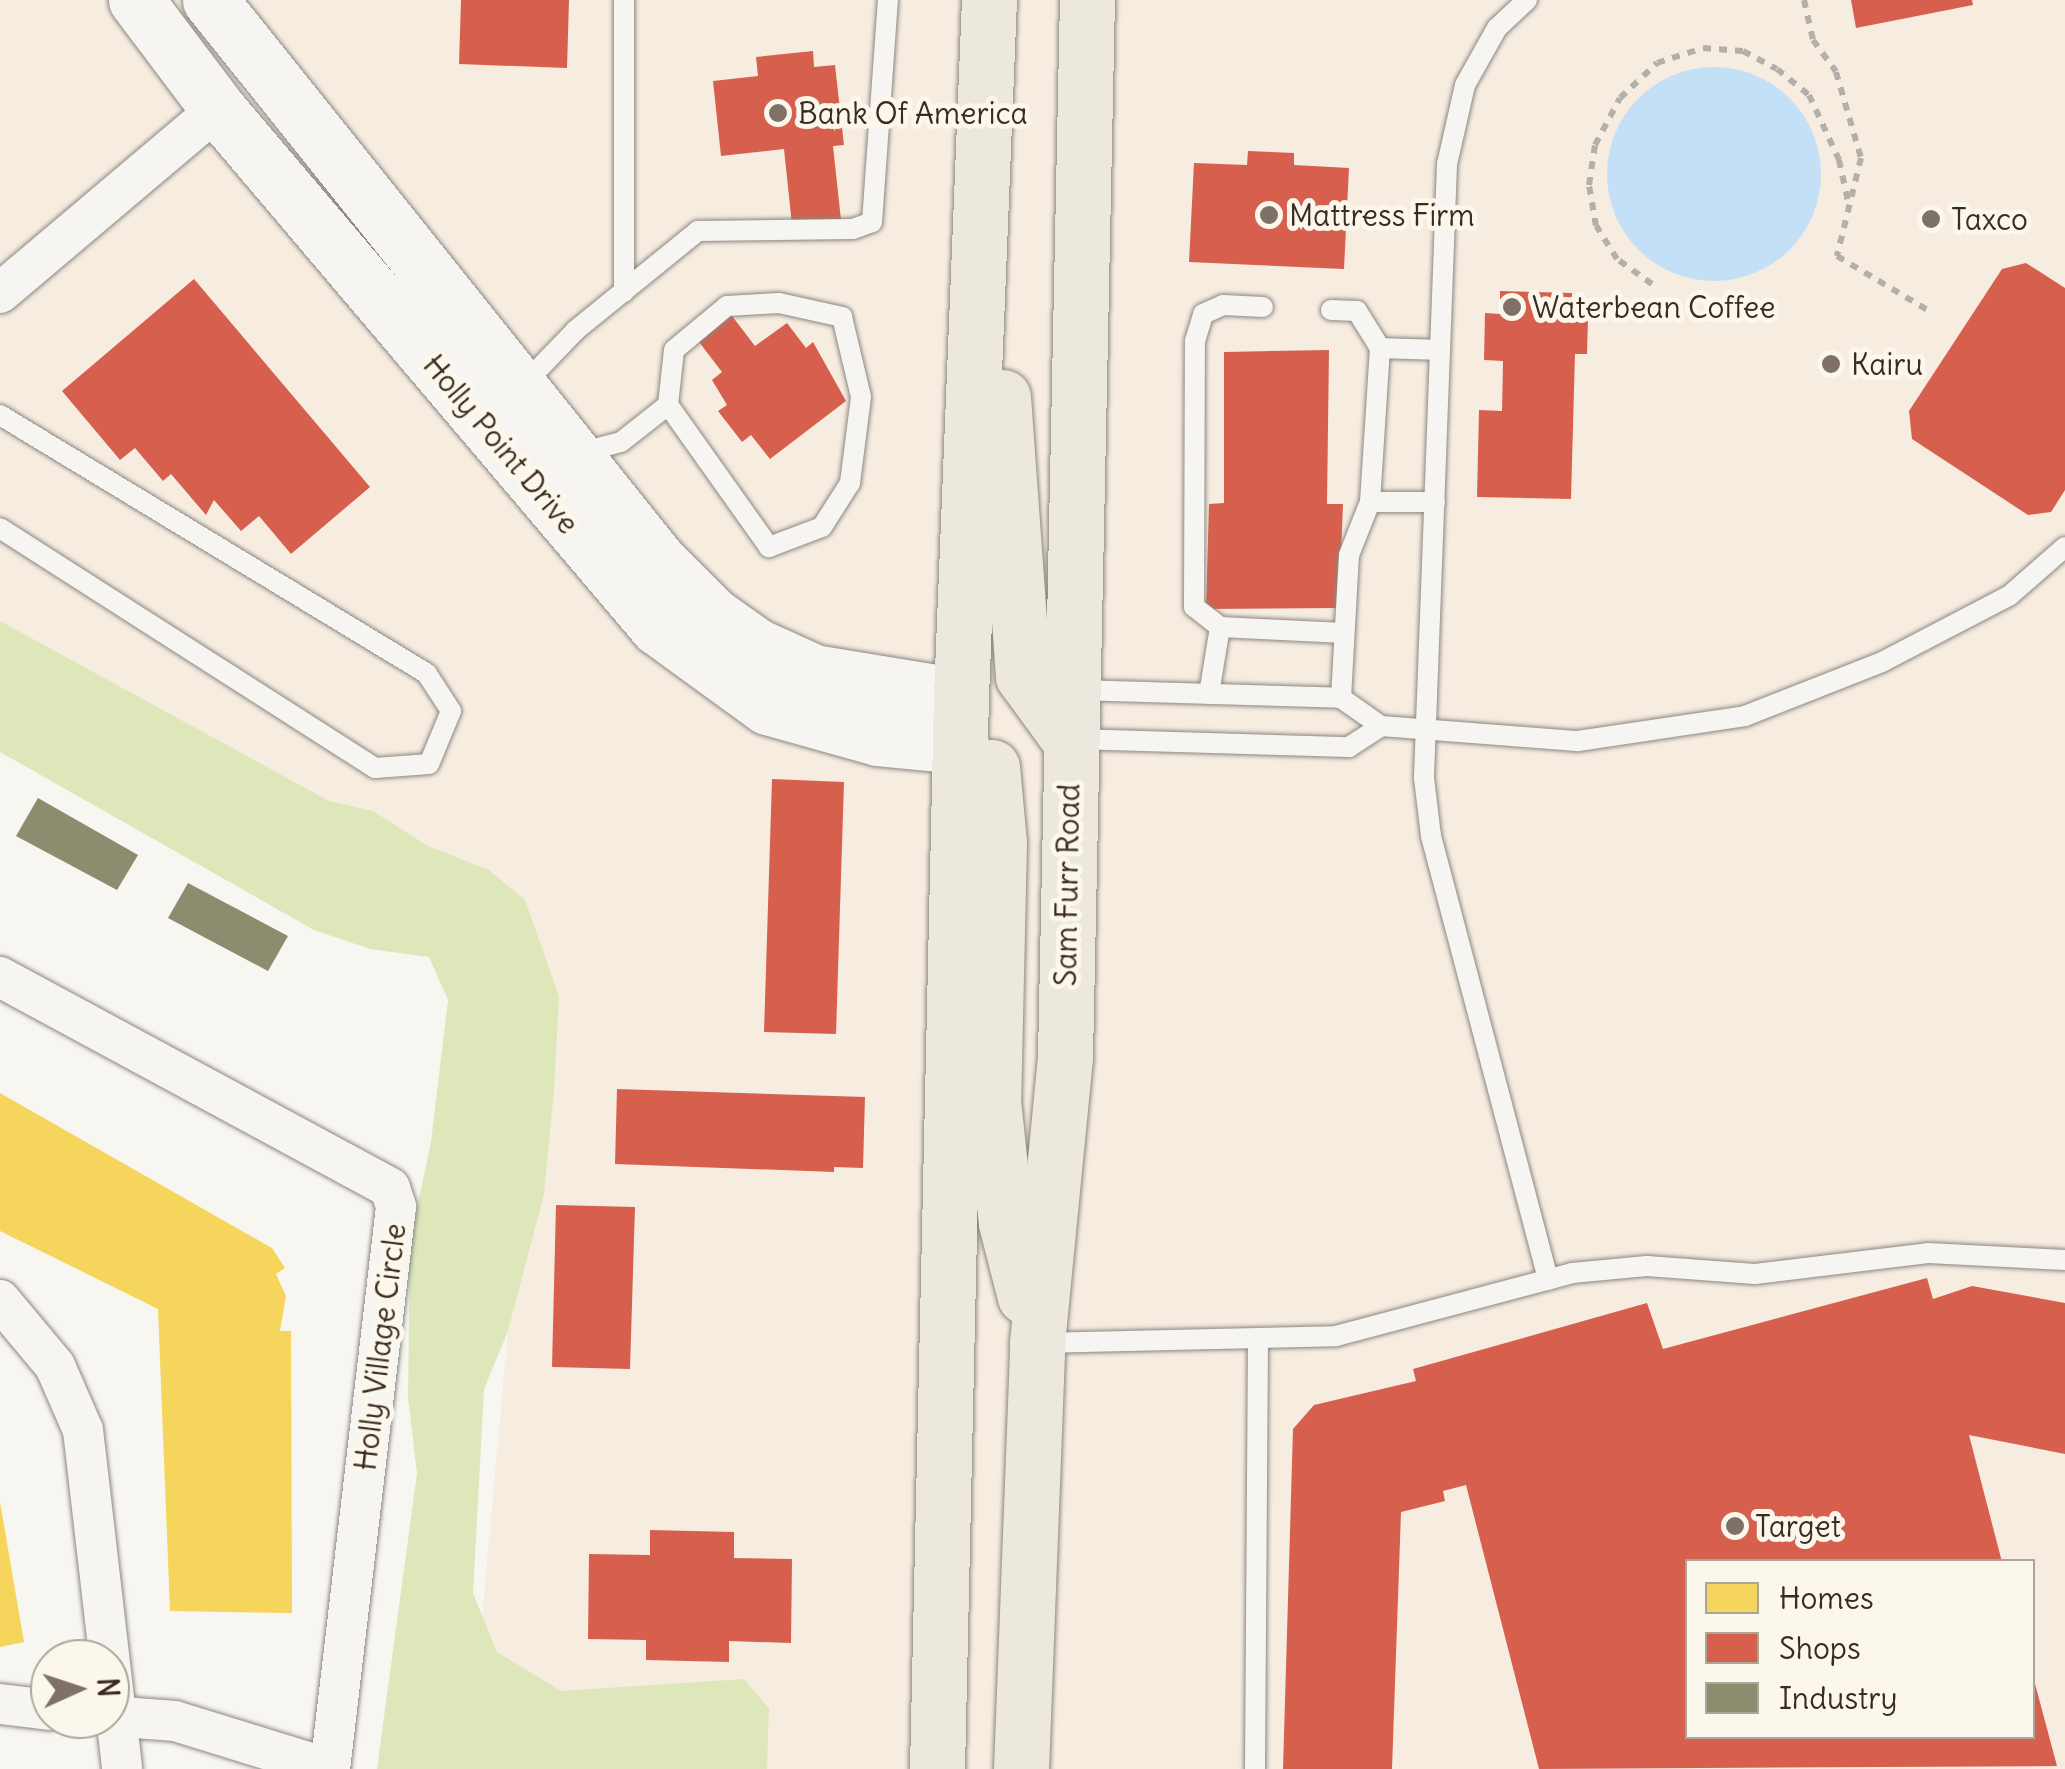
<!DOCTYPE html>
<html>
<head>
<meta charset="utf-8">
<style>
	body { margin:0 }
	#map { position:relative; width:2065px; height:1769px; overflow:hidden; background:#f8f6f0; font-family:Delius,sans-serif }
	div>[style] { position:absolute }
	.built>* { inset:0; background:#f6ece0 }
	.green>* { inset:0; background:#dde7ba }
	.water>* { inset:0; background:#c4e0f6 }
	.round { border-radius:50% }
	.homes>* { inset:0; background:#f6d55c }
	.shops>* { inset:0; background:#d6604d }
	.industry>* { inset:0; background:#8c8c6e }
	.path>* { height:6px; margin-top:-3px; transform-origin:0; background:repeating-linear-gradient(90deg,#b3b0ac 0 8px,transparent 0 16px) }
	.roads { filter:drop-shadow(0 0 2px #8b8781) drop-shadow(0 0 2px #8b8781) }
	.service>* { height:20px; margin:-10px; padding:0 10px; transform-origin:10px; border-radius:10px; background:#f6f5f1 }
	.minor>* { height:40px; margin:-20px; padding:0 20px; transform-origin:20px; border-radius:20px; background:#f6f5f1 }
	.secondary>* { height:55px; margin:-27.5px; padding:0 27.5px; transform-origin:27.5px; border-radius:27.5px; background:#f6f5f1 }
	.primary>* { height:55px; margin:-27.5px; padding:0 27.5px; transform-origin:27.5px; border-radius:27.5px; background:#ede8dd }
	.dots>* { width:28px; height:28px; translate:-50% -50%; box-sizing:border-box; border:5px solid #fbf7ec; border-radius:50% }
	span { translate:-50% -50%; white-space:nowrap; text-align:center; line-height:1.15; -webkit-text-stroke:10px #fbf7ec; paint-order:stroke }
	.poi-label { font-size:30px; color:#3b2a1e }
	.left { translate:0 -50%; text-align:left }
	.street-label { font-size:30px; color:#3b2a1e }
	.legend { position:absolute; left:1685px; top:1559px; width:350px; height:180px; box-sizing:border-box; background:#fbf7ec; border:2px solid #aea59a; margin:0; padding:12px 18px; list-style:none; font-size:30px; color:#3b2a1e }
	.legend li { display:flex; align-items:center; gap:20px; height:50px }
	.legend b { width:50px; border:2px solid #aea59a }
	.north { position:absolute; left:30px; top:1639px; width:100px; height:100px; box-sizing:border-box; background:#fbf7ec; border:2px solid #aea59a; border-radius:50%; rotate:87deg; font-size:28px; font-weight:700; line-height:40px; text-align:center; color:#3b2a1e }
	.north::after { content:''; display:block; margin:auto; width:35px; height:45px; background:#7d7168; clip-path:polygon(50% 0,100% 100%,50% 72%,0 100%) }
</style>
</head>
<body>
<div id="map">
	<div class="built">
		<div style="clip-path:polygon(evenodd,0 0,2065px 0,2065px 1769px,468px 1769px,538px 1002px,0 658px,0 0,1688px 1562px,2032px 1562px,2032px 1736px,1688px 1736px,1688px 1562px)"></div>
	</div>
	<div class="green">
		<div style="clip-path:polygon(0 621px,329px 801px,373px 811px,428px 846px,489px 870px,525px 900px,559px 996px,554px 1090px,544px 1194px,508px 1331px,484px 1389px,473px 1593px,497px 1652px,561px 1691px,744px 1679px,769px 1708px,767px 1769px,377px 1769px,417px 1473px,408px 1398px,410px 1241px,431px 1142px,448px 1000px,429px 957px,370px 949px,314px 930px,0 752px)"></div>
	</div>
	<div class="water">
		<div class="round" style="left:1607px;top:67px;width:214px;height:214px"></div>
	</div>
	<div class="homes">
		<div style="clip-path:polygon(0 1093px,272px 1248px,285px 1268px,276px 1274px,286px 1296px,280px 1331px,291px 1331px,292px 1613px,170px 1611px,158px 1309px,0 1231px)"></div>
		<div style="clip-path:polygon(0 1502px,24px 1642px,0 1647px)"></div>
	</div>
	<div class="shops">
		<div style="clip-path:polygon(461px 0,569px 0,567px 68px,459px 64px)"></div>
		<div style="clip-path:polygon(1851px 0,1972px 0,1973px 5px,1856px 28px)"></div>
		<div style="clip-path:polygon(813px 51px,814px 67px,835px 65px,844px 145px,833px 146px,841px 220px,792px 225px,784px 149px,721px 156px,713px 81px,758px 76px,756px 57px)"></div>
		<div style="clip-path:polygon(1248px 151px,1294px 153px,1294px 165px,1349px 168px,1344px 269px,1189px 262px,1194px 163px,1247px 165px)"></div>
		<div style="clip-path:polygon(2026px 263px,2065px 288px,2065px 490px,2051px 512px,2028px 515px,1912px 439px,1909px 411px,2002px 269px)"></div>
		<div style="clip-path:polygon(194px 279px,370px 487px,291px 554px,259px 516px,241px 531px,214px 500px,206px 515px,171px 474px,163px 481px,135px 448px,120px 460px,62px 391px)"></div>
		<div style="clip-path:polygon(1500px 291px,1572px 293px,1571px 319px,1588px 319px,1587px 354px,1575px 354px,1571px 499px,1477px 497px,1479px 410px,1502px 411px,1503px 361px,1484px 360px,1485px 313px,1500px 314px)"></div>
		<div style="clip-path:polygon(729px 312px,755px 346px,787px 323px,806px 348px,813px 342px,846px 401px,770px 459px,751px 435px,742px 442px,718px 411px,727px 405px,712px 380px,722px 372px,696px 338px)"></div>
		<div style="clip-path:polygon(1329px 350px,1327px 504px,1343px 504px,1339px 608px,1206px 609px,1209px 504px,1224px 503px,1224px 352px)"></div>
		<div style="clip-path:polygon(772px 779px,844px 782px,836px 1034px,764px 1032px)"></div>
		<div style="clip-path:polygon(617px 1089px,865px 1097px,863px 1168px,834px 1167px,834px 1172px,615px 1164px)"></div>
		<div style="clip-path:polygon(556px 1205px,635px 1207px,630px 1369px,552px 1367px)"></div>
		<div style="clip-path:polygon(1927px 1278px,1933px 1299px,1972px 1286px,2065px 1303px,2065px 1454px,1969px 1435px,2002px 1562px,1688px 1562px,1688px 1736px,2032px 1736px,2034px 1680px,2057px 1766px,1539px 1769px,1466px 1485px,1443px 1491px,1445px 1501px,1401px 1512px,1392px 1769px,1283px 1769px,1293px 1429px,1314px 1405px,1416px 1381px,1413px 1369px,1647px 1303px,1663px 1349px)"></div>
		<div style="clip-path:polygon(650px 1530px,734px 1532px,734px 1558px,792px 1559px,791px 1643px,729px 1641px,729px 1662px,646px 1660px,646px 1640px,588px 1639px,589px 1554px,650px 1555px)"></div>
	</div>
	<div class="industry">
		<div style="clip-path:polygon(38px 798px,138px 855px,117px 890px,16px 836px)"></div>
		<div style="clip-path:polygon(188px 883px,288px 936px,268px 971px,168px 918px)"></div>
	</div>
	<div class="path">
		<div style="left:1804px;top:0;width:41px;rotate:77.3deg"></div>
		<div style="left:1813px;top:40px;width:39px;rotate:54deg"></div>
		<div style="left:1836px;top:72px;width:90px;rotate:73.8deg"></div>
		<div style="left:1861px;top:158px;width:101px;rotate:103.8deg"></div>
		<div style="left:1837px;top:256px;width:109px;rotate:30.8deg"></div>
		<div style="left:1652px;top:284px;width:43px;rotate:-144.5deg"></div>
		<div style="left:1617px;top:259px;width:39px;rotate:-122deg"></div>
		<div style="left:1596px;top:226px;width:42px;rotate:-99.7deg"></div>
		<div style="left:1589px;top:185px;width:40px;rotate:-81.5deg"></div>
		<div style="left:1595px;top:145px;width:53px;rotate:-62deg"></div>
		<div style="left:1620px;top:98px;width:51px;rotate:-43.4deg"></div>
		<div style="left:1657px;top:63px;width:48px;rotate:-18.1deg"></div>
		<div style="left:1703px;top:48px;width:40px;rotate:4.3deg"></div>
		<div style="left:1743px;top:51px;width:38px;rotate:28deg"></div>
		<div style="left:1777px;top:69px;width:41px;rotate:39.1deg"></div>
		<div style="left:1809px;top:95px;width:72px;rotate:65.2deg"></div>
		<div style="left:1839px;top:160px;width:47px;rotate:77.7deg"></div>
	</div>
	<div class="roads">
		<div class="service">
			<div style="left:1527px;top:0;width:41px;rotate:137deg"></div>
			<div style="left:1497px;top:28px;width:65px;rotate:119.3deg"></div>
			<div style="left:1465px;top:85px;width:81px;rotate:102.8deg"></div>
			<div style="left:1447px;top:164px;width:614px;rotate:92.15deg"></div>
			<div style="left:1424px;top:778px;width:58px;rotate:83.1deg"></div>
			<div style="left:1431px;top:836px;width:459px;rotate:75.2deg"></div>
			<div style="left:624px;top:292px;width:292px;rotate:-90deg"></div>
			<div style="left:779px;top:303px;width:65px;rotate:12.5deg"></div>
			<div style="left:842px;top:317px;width:82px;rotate:76.6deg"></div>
			<div style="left:861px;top:397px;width:87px;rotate:97.3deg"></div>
			<div style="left:850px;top:483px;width:52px;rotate:122.5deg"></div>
			<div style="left:822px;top:527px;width:57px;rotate:159.3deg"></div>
			<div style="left:769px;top:547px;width:174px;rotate:-125.4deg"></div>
			<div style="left:668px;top:405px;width:55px;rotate:-83.8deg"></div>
			<div style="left:674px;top:350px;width:69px;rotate:-39.7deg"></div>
			<div style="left:727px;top:306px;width:52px;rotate:-3.3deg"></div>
			<div style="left:1331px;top:310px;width:26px;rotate:2deg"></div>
			<div style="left:1357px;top:311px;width:44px;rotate:58.1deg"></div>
			<div style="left:522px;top:386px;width:78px;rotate:-46deg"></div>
			<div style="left:576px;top:330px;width:157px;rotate:-39.1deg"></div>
			<div style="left:698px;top:231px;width:155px;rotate:-0.7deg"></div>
			<div style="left:853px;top:229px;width:20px;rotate:-20deg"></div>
			<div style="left:872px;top:222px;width:223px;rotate:-85.9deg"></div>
			<div style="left:0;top:415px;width:499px;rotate:31.2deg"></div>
			<div style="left:427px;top:674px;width:44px;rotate:57deg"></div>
			<div style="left:451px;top:711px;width:57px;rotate:112.5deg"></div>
			<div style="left:429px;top:764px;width:54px;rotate:175.8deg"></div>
			<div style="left:375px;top:768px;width:445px;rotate:-147.4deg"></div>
			<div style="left:579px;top:453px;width:43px;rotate:-14.7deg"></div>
			<div style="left:621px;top:442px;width:60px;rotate:-38.2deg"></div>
			<div style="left:1370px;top:502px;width:65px"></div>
			<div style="left:1220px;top:627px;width:33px;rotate:-142deg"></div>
			<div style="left:1194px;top:607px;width:266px;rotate:-89.8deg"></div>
			<div style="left:1195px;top:341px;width:28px;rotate:-73deg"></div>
			<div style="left:1203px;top:314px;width:22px;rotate:-24deg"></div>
			<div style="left:1223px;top:305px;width:40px;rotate:2.9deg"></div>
			<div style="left:1077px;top:690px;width:264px;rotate:1.7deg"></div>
			<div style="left:1341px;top:698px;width:49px;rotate:35deg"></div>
			<div style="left:1381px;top:726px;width:198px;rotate:4.4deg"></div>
			<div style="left:1578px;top:741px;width:169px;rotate:-8.5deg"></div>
			<div style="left:1745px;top:716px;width:147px;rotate:-21.5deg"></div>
			<div style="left:1882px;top:662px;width:143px;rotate:-27.5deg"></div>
			<div style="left:2009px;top:596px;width:74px;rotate:-41.2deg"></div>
			<div style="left:1209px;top:694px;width:68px;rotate:-80.7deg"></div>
			<div style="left:1220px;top:627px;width:124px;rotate:2.8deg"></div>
			<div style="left:1341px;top:698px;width:143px;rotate:-86.8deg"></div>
			<div style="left:1349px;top:555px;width:57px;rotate:-68.4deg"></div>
			<div style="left:1370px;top:502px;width:154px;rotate:-86.3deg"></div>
			<div style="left:1380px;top:348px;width:60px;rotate:1.9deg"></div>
			<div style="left:1075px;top:739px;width:274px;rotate:1.7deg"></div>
			<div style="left:1349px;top:747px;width:38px;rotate:-33deg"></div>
			<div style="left:1038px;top:1343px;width:298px;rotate:-1.3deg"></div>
			<div style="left:1336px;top:1336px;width:244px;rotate:-14.9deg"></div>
			<div style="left:1572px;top:1273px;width:75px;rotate:-5.3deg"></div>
			<div style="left:1647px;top:1266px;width:108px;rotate:4.2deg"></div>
			<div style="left:1755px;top:1274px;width:174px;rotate:-6.9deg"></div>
			<div style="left:1928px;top:1253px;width:137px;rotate:2.9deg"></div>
			<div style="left:1255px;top:1769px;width:429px;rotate:-89.6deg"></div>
		</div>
		<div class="minor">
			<div style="left:0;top:293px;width:285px;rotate:-40.2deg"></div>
			<div style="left:0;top:977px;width:443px;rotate:28.4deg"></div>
			<div style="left:390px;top:1188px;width:20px;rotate:72deg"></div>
			<div style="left:396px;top:1207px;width:566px;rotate:96.7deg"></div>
			<div style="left:0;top:1300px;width:86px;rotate:50.2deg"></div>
			<div style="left:55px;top:1366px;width:70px;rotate:66.4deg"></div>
			<div style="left:83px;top:1430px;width:341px;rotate:83.4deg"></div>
			<div style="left:0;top:1704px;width:50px;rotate:6.8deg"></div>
			<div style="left:110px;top:1716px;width:65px;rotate:4.4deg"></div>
			<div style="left:175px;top:1721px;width:162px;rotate:17.2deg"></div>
		</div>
		<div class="secondary">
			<div style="left:136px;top:0;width:136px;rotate:53deg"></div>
			<div style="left:218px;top:109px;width:679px;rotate:49.72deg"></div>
			<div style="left:657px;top:627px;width:136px;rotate:36deg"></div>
			<div style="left:767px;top:707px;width:114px;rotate:15.7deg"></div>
			<div style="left:877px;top:738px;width:85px;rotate:5.4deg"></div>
			<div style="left:210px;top:0;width:719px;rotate:51.33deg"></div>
			<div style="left:659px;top:561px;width:76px;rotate:45deg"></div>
			<div style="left:713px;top:615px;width:54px;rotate:35.2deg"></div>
			<div style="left:757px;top:646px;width:63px;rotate:24.5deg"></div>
			<div style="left:814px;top:672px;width:149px;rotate:9.3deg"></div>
		</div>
		<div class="primary">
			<div style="left:1003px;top:397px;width:280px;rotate:85.9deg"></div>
			<div style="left:1023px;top:676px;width:77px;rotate:54deg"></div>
			<div style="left:992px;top:767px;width:76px;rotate:84.7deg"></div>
			<div style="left:999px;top:843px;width:258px;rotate:91.3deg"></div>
			<div style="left:993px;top:1101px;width:123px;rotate:83.9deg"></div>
			<div style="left:1006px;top:1223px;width:76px;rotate:75.6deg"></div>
			<div style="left:937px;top:1769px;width:1073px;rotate:-88.72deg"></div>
			<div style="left:961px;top:696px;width:697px;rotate:-87.7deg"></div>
			<div style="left:1021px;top:1769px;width:426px;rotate:-87.8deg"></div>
			<div style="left:1037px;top:1343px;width:287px;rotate:-84.4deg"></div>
			<div style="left:1065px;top:1057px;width:1057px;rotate:-88.81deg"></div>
		</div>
	</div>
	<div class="dots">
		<div style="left:778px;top:113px;background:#7d7168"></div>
		<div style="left:1269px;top:215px;background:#7d7168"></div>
		<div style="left:1931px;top:219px;background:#7d7168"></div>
		<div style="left:1512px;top:307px;background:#7d7168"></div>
		<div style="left:1831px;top:364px;background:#7d7168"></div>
		<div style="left:1735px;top:1526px;background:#7d7168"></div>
	</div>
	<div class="poi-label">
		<span class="left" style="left:798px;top:113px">Bank Of America</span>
		<span class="left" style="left:1289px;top:215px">Mattress Firm</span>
		<span class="left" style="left:1951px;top:219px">Taxco</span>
		<span class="left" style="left:1532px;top:307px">Waterbean Coffee</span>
		<span class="left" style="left:1851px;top:364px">Kairu</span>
		<span class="left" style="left:1755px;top:1526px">Target</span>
	</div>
	<div class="street-label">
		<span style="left:501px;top:444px;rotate:50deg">Holly Point Drive</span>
		<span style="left:1067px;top:885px;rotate:-89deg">Sam Furr Road</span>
		<span style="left:380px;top:1347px;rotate:-83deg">Holly Village Circle</span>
	</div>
	<ul class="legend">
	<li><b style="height:28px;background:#f6d55c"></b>Homes</li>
	<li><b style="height:28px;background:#d6604d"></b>Shops</li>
	<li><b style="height:28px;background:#8c8c6e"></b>Industry</li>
	</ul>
	<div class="north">N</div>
</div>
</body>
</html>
